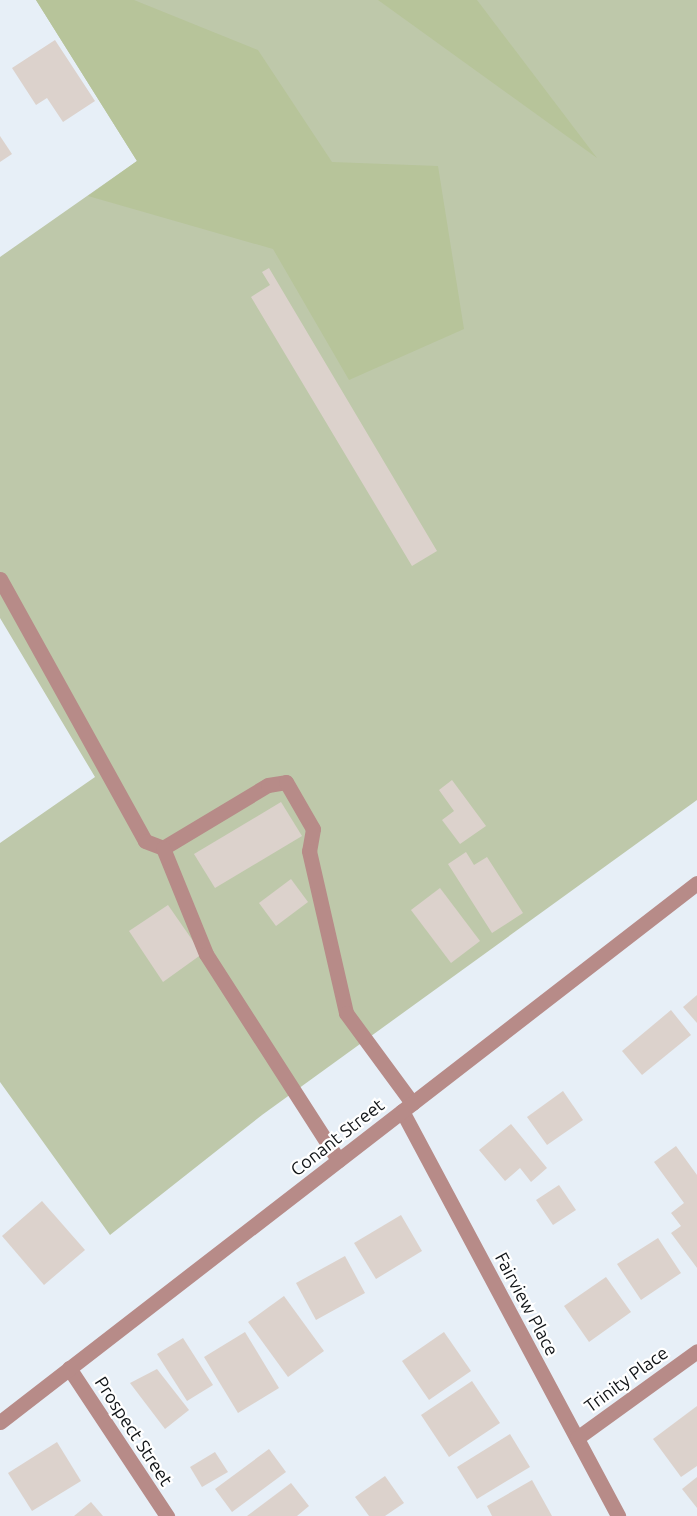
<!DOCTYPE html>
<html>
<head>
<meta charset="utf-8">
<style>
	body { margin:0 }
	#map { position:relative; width:697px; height:1516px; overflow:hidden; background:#e7eff7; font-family:Ubuntu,sans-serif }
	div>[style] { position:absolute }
	.green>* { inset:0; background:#bec8aa }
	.forest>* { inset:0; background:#b7c49a }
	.building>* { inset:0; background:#dcd2cc }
	.service>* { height:15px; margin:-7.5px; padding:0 7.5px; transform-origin:7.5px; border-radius:7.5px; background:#b78b88 }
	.minor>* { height:15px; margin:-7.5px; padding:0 7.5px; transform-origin:7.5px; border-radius:7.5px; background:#b78b88 }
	span { translate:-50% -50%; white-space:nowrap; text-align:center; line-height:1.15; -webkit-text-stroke:4.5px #fff; paint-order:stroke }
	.street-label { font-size:18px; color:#111417 }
</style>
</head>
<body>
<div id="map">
	<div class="green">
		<div style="clip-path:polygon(36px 0,697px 0,697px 800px,262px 1115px,110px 1235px,0 1082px,0 843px,95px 777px,0 618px,0 257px,137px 161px)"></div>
	</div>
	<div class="forest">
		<div style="clip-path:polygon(36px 0,134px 0,258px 50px,332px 162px,438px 166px,464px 329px,349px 380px,273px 249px,88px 196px,137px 161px)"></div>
		<div style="clip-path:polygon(378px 0,477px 0,597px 158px)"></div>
	</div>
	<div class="building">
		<div style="clip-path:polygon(55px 40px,95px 101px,63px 122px,47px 98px,36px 105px,12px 68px)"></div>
		<div style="clip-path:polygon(0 136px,12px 154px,0 162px)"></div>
		<div style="clip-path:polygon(269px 268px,437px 551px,412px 566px,251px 297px,270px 285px,262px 272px)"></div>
		<div style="clip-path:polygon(452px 780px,486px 826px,460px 844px,442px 820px,454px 811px,439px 790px)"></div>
		<div style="clip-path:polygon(281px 802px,302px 836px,215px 888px,194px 854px)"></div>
		<div style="clip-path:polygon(466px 852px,474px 865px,487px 857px,523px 913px,492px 933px,448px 864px)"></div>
		<div style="clip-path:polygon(291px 879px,308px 902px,276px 926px,259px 903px)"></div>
		<div style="clip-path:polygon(440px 888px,480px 941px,451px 963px,411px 910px)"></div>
		<div style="clip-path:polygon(168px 905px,202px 954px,163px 982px,129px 931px)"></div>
		<div style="clip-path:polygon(697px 995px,697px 1023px,683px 1007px)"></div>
		<div style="clip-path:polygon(671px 1010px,691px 1035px,642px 1075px,622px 1051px)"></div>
		<div style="clip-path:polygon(563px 1091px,583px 1120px,547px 1145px,527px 1117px)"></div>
		<div style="clip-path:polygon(511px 1124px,547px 1168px,531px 1182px,520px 1168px,505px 1181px,479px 1150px)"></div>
		<div style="clip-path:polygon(676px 1146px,697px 1175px,697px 1268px,671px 1233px,681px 1226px,671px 1213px,684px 1203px,654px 1162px)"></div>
		<div style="clip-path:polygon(559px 1185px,576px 1210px,553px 1225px,536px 1200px)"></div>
		<div style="clip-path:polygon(42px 1201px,85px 1250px,44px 1285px,2px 1236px)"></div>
		<div style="clip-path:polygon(401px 1215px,422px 1251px,376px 1279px,354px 1243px)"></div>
		<div style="clip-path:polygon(658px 1238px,681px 1273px,641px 1300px,617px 1264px)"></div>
		<div style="clip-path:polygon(345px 1256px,365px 1293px,316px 1320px,296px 1283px)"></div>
		<div style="clip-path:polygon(606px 1277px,631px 1312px,589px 1342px,564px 1306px)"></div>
		<div style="clip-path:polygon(284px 1296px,324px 1351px,288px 1377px,248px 1322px)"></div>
		<div style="clip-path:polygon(245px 1332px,279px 1388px,238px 1413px,204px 1357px)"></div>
		<div style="clip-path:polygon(444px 1332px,471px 1371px,429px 1400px,402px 1361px)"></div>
		<div style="clip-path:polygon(183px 1338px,213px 1385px,187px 1401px,157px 1354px)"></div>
		<div style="clip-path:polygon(157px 1369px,189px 1410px,165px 1429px,130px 1383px)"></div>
		<div style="clip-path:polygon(472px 1381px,500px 1423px,449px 1457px,421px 1415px)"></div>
		<div style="clip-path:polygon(697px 1406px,697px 1466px,681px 1477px,653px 1439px)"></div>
		<div style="clip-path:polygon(510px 1434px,530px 1467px,477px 1499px,457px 1467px)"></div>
		<div style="clip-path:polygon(57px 1442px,81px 1481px,32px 1511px,8px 1473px)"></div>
		<div style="clip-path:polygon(269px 1449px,286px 1472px,232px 1512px,215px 1489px)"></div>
		<div style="clip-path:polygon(215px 1452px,228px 1472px,202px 1487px,190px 1467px)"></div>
		<div style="clip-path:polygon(385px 1476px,404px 1503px,385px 1516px,369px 1516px,355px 1497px)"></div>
		<div style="clip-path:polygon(697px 1477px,697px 1508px,682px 1489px)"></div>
		<div style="clip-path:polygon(532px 1480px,552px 1516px,492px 1516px,487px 1506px)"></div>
		<div style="clip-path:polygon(291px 1483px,309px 1506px,297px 1516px,247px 1516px)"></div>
		<div style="clip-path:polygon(91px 1502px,103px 1516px,74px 1516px)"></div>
	</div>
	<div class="service">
		<div style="left:0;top:579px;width:299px;rotate:61deg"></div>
		<div style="left:145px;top:841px;width:19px;rotate:21deg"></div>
		<div style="left:163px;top:848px;width:122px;rotate:-31deg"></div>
		<div style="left:268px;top:785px;width:18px;rotate:-9deg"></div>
		<div style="left:286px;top:782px;width:54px;rotate:60.1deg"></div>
		<div style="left:313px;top:829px;width:22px;rotate:100deg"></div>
		<div style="left:309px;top:851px;width:166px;rotate:77.1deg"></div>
		<div style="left:346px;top:1013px;width:112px;rotate:53.7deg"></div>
		<div style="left:163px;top:848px;width:114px;rotate:67.9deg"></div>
		<div style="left:206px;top:954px;width:245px;rotate:57.3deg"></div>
	</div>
	<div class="minor">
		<div style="left:402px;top:1111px;width:459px;rotate:61.9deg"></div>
		<div style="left:69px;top:1368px;width:178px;rotate:56.5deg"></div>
		<div style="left:0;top:1422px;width:881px;rotate:-37.72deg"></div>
		<div style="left:577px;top:1438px;width:148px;rotate:-35.9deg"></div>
	</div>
	<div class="street-label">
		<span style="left:337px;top:1137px;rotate:-38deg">Conant Street</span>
		<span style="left:527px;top:1304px;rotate:62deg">Fairview Place</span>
		<span style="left:626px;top:1379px;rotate:-36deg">Trinity Place</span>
		<span style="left:134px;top:1431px;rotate:57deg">Prospect Street</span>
	</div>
</div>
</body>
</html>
